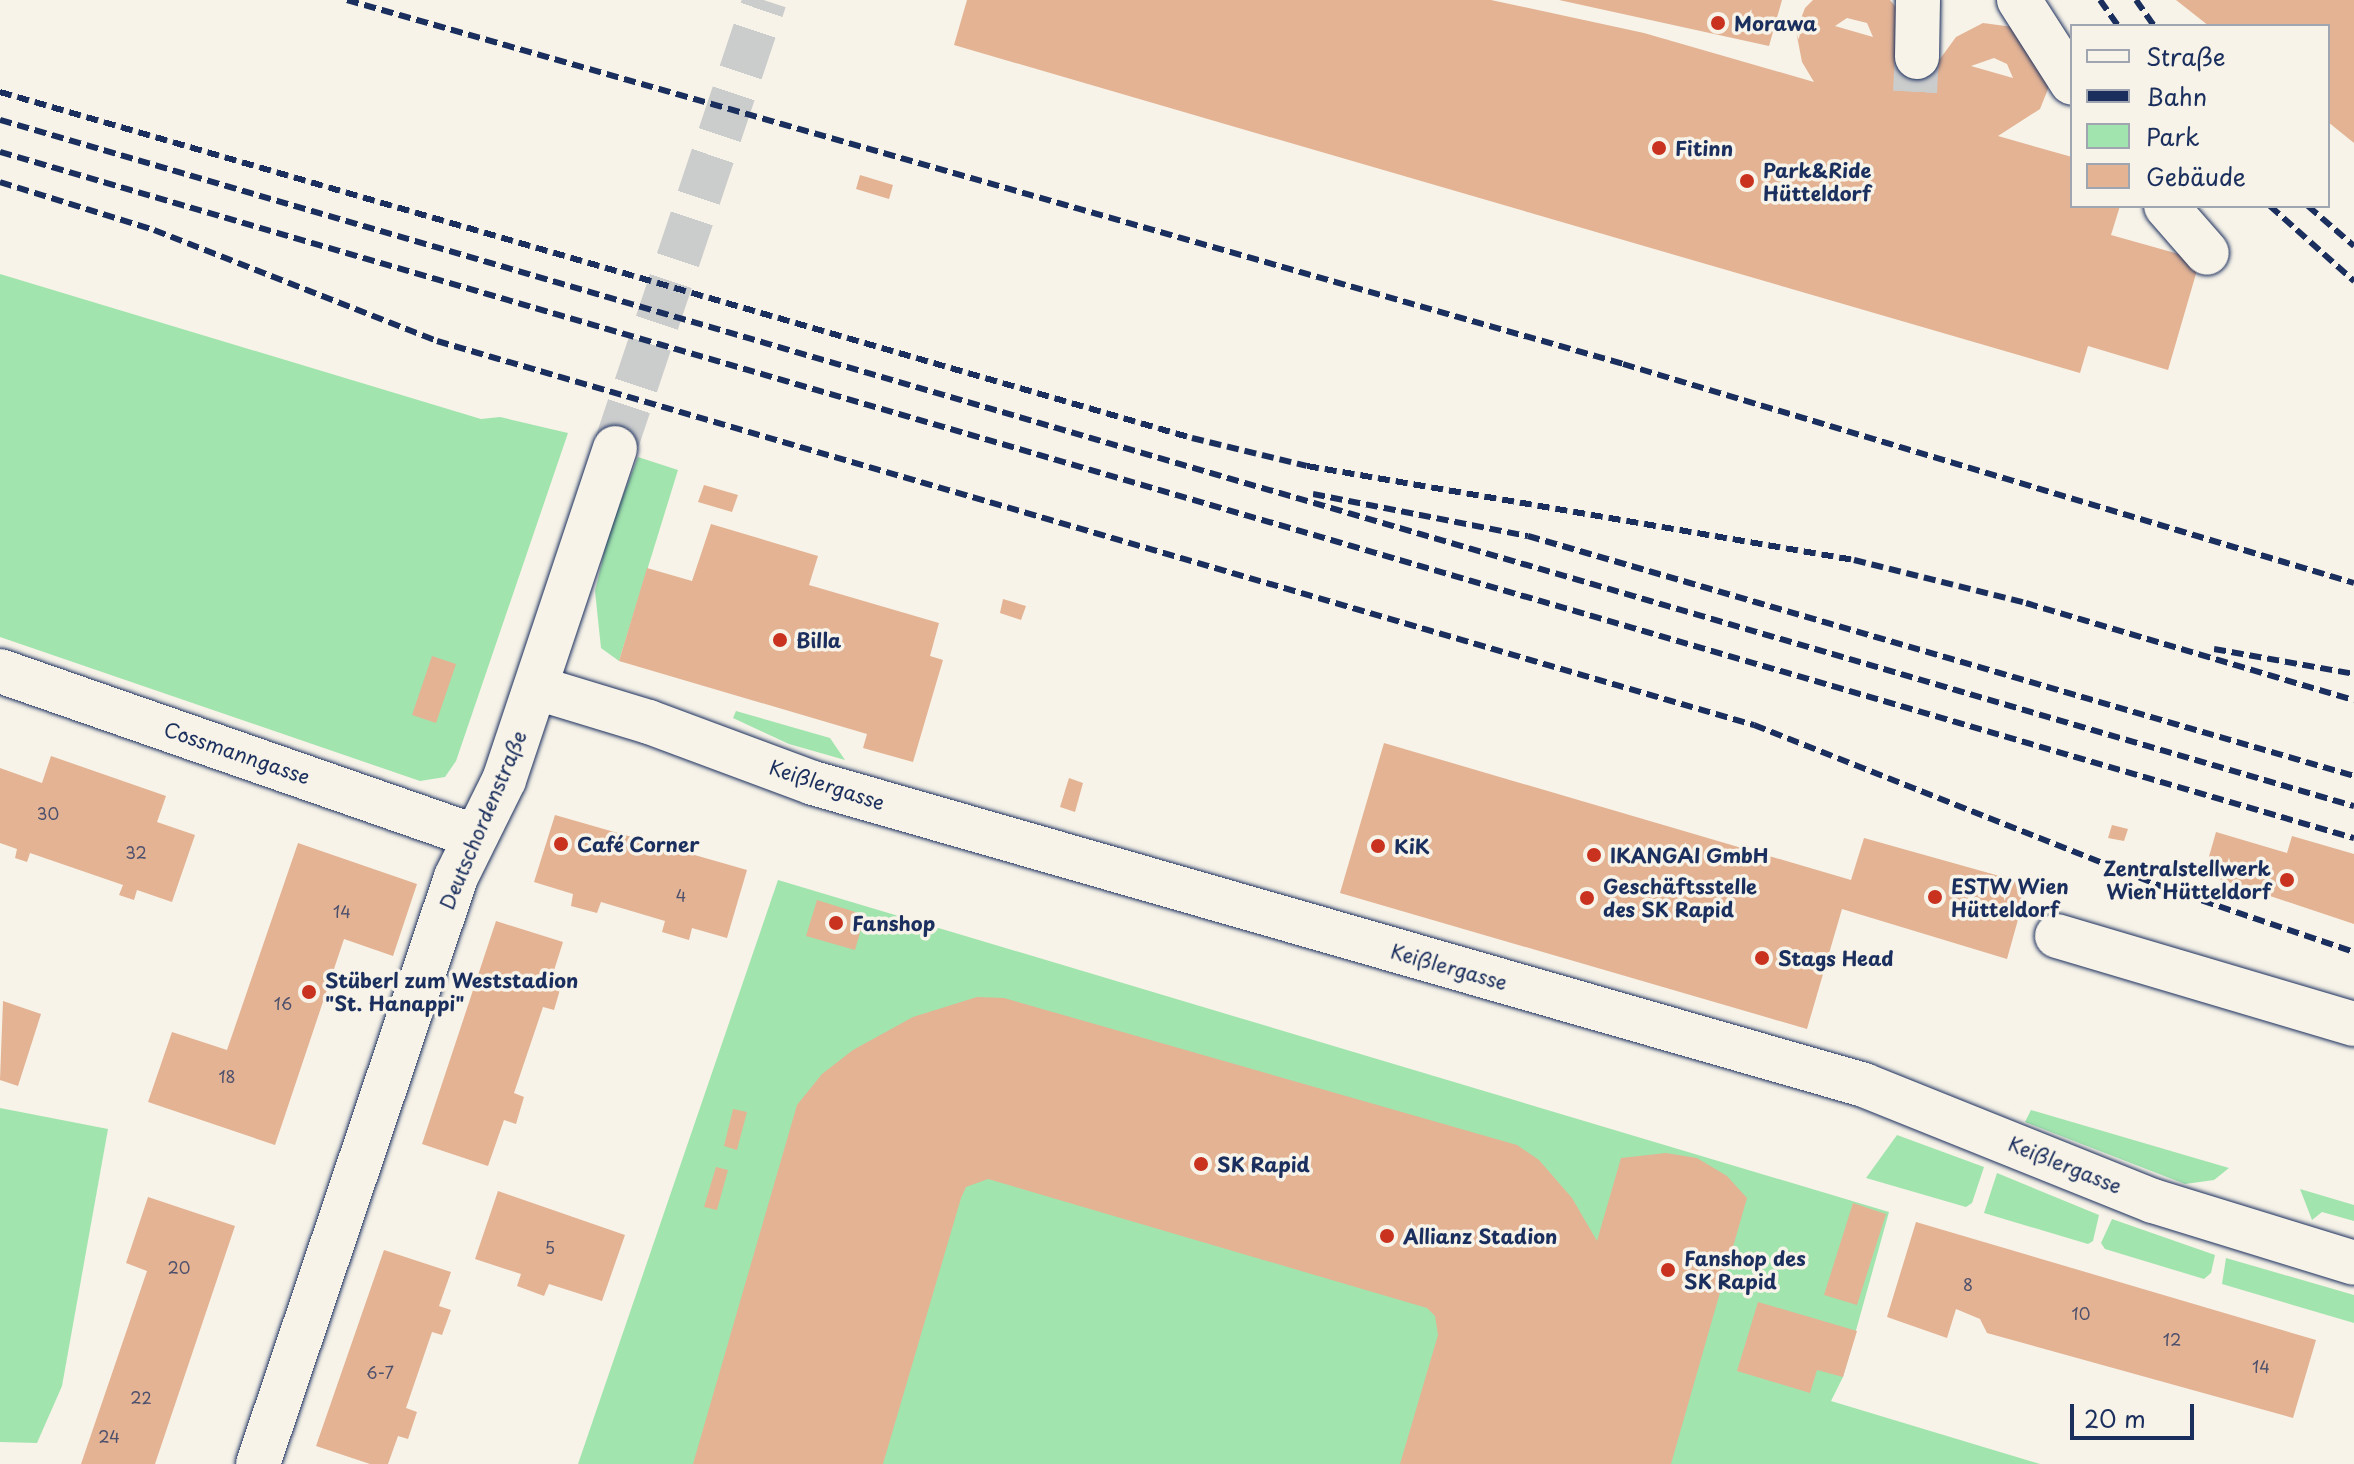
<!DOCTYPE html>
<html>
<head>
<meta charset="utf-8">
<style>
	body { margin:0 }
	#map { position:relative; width:2354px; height:1464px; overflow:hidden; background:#f7f3e8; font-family:"Playpen Sans",sans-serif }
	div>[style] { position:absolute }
	.green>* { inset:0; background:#a2e4ae }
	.building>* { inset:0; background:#e3b394 }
	.minor-tunnel>* { height:44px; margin-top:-22px; transform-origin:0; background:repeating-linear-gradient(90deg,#cbcccc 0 44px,transparent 0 66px) }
	.roads { filter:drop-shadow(0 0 2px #1b2f5e) drop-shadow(0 0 2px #1b2f5e) }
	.minor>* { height:44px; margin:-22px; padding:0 22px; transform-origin:22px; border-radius:22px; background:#f7f3e8 }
	.rail>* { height:6px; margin-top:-3px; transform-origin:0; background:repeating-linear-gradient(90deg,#1b2f5e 0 12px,transparent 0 18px) }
	.dots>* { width:22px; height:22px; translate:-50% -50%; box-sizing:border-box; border:4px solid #f7f3e8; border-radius:50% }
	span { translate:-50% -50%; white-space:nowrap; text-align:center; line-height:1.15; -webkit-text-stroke:7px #f7f3e8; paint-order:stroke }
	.number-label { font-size:16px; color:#4d506c }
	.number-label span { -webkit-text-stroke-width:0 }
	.poi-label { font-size:20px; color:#1b2f5e; font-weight:700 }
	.left { translate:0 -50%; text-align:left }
	.right { translate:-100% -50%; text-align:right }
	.street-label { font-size:20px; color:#1b2f5e }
	.legend { position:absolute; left:2070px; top:24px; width:260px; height:184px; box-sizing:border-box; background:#f7f3e8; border:2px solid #9fa5b1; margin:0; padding:10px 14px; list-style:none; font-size:24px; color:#1b2f5e }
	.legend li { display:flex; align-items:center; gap:16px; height:40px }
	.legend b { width:40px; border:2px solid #9fa5b1 }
	.scale { position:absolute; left:2070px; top:1404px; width:124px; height:36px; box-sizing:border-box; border:4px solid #1b2f5e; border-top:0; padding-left:10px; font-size:24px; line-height:28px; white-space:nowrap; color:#1b2f5e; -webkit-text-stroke:6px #f7f3e8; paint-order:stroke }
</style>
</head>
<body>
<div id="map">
	<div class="green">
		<div style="clip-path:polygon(0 274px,481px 419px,500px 417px,568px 433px,456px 761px,445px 777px,420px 781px,0 637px)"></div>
		<div style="clip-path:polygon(638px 457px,678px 470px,619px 661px,601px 648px,595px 591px,609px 532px)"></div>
		<div style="clip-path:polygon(736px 711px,830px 738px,845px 760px,789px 744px,733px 718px)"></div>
		<div style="clip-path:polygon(778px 880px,1889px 1212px,1843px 1377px,1831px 1401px,2040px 1464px,578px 1464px)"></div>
		<div style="clip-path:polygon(0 1108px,108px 1129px,62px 1386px,37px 1443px,0 1442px)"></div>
		<div style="clip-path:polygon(2031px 1110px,2229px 1168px,2214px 1180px,2185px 1184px,2025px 1122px)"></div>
		<div style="clip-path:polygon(1897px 1135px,1984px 1167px,1972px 1203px,1966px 1207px,1866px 1178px)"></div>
		<div style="clip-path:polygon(1997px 1173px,2099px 1215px,2093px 1241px,2088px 1244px,1984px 1213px)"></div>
		<div style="clip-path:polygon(2300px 1189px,2354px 1205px,2354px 1221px,2322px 1212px,2312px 1220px)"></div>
		<div style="clip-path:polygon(2112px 1219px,2215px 1255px,2211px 1273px,2204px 1279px,2105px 1249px,2101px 1243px)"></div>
		<div style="clip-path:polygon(2226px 1258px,2354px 1295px,2354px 1323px,2222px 1284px)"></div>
	</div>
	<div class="building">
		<div style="clip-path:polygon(evenodd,967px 0,1491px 0,1644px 33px,1814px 82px,1802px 62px,1796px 31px,1805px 8px,1813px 0,1890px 0,1900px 12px,1905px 53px,1937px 63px,1956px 37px,1983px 23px,2013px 27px,2048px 70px,2048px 89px,2040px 109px,1998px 136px,2072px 157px,2072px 206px,2120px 206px,2111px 235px,2200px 260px,2168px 370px,2088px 346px,2080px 373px,954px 45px,967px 0,1847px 18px,1867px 23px,1873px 37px,1835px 26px,1847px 18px,967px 0,1994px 58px,2007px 64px,2013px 78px,1971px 66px,1994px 58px)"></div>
		<div style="clip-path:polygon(1559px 0,1782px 0,1769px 46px)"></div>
		<div style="clip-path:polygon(2176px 0,2354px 0,2354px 143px,2328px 122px,2328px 26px,2209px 26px)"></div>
		<div style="clip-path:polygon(860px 175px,893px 185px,889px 199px,856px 189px)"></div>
		<div style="clip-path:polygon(704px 485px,738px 495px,732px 512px,698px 502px)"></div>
		<div style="clip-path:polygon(711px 524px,818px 556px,809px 585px,939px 623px,930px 656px,943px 660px,913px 762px,863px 748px,867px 734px,619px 661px,647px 568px,692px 581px)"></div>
		<div style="clip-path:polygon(1003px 599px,1026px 606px,1021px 620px,1000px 613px)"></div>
		<div style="clip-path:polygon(432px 656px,456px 664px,436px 723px,412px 715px)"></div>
		<div style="clip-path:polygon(1384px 743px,1851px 880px,1864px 838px,2028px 884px,2007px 959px,1842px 909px,1807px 1029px,1340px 893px)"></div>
		<div style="clip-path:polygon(51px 756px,166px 796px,157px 822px,195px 835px,172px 902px,137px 890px,134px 900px,119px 895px,123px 885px,30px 853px,27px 862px,15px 858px,17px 849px,0 843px,0 768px,42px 783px)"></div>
		<div style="clip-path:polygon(1069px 778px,1083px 783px,1075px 812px,1060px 807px)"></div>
		<div style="clip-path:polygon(555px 815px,747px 870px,727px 938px,692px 928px,689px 940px,662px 932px,665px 921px,601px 902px,597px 913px,571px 906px,573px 894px,534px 882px)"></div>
		<div style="clip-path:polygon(2112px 825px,2128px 829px,2124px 841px,2108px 838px)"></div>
		<div style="clip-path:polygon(2216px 832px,2287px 853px,2292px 836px,2354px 854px,2354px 924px,2204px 874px)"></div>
		<div style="clip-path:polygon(298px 843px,417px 884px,393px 956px,344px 939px,275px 1145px,148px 1102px,172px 1032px,227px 1050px)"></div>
		<div style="clip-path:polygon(817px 900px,865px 915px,855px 950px,806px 936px)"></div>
		<div style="clip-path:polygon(496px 921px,563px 942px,551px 980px,562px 983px,554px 1010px,543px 1007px,514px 1093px,524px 1097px,516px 1124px,504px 1120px,488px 1166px,422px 1144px)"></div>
		<div style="clip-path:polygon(977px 997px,1004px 998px,1517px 1145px,1539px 1160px,1572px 1198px,1597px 1241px,1621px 1158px,1666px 1153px,1697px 1158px,1727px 1176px,1747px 1198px,1671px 1464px,1400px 1464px,1438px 1335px,1435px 1316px,1427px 1308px,988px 1179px,966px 1187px,961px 1198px,883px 1464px,693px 1464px,797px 1105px,822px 1074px,853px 1050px,913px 1017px)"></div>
		<div style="clip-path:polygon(3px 1001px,41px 1014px,18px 1086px,0 1080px)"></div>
		<div style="clip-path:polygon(733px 1109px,747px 1112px,737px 1150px,724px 1146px)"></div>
		<div style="clip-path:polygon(716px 1167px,728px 1170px,717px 1210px,704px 1207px)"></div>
		<div style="clip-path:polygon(498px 1191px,625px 1235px,602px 1301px,549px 1284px,544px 1296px,517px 1286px,521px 1274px,475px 1259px)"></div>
		<div style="clip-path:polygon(148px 1197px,235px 1226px,155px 1464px,81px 1464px,147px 1271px,126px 1263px)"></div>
		<div style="clip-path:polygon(1853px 1203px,1886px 1214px,1857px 1305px,1824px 1295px)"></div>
		<div style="clip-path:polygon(1916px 1222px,2316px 1340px,2293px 1418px,1987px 1333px,1980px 1319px,1956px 1309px,1947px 1338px,1887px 1317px)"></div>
		<div style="clip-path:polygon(384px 1250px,451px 1272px,439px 1306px,451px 1310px,442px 1335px,432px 1332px,406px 1408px,417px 1412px,408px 1439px,398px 1436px,388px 1464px,370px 1464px,316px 1446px)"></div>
		<div style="clip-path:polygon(1758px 1302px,1857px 1331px,1843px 1377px,1817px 1370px,1810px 1393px,1737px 1371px)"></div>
	</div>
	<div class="minor-tunnel">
		<div style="left:1915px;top:92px;width:35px;rotate:-87deg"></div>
		<div style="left:615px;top:448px;width:472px;rotate:-71.5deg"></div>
	</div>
	<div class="roads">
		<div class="minor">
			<div style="left:2019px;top:0;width:98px;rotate:57.4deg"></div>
			<div style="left:1917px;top:57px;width:57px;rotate:-89deg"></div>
			<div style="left:2166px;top:206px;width:62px;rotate:48.9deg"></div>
			<div style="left:0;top:671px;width:502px;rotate:19.19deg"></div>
			<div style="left:537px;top:688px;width:117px;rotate:16.9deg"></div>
			<div style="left:649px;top:722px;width:175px;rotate:20.4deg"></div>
			<div style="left:813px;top:783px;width:1094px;rotate:16.03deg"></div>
			<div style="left:1864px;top:1085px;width:311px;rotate:21.9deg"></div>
			<div style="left:2153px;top:1201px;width:210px;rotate:17.1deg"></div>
			<div style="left:2057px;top:936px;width:310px;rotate:16.5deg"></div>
			<div style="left:258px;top:1464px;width:619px;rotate:-71.36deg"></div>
			<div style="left:456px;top:877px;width:108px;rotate:-63.7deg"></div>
			<div style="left:504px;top:780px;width:350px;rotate:-71.5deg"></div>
		</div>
	</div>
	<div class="rail">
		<div style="left:347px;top:0;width:1327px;rotate:15.92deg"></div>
		<div style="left:1623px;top:364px;width:763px;rotate:16.68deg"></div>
		<div style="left:2100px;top:0;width:32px;rotate:55deg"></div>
		<div style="left:2136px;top:0;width:32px;rotate:55deg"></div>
		<div style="left:0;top:92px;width:1241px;rotate:16.19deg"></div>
		<div style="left:1192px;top:438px;width:118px;rotate:13.7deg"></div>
		<div style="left:1307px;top:466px;width:555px;rotate:9.75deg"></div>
		<div style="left:1854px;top:560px;width:177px;rotate:14deg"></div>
		<div style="left:2026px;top:603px;width:342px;rotate:16.5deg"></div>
		<div style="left:0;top:120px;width:2452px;rotate:16.25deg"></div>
		<div style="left:0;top:152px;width:2452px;rotate:16.25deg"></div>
		<div style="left:0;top:182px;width:161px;rotate:17.3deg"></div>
		<div style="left:154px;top:230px;width:304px;rotate:21.4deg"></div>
		<div style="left:437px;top:341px;width:1372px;rotate:16.26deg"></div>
		<div style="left:1754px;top:725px;width:445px;rotate:21.6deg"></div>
		<div style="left:2168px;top:889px;width:196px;rotate:18.7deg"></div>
		<div style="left:2270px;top:206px;width:113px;rotate:41.8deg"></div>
		<div style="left:2308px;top:206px;width:61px;rotate:41deg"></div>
		<div style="left:1313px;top:494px;width:219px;rotate:11.1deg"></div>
		<div style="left:1528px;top:536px;width:860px;rotate:16.2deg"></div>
		<div style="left:2214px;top:649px;width:142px;rotate:10.1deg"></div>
	</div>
	<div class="dots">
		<div style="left:1718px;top:23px;background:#c8321e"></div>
		<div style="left:1659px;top:148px;background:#c8321e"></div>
		<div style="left:1747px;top:181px;background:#c8321e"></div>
		<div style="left:780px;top:640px;background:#c8321e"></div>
		<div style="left:561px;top:844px;background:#c8321e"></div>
		<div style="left:1378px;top:846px;background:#c8321e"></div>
		<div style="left:1594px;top:855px;background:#c8321e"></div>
		<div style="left:2287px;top:880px;background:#c8321e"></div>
		<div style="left:1935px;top:897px;background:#c8321e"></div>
		<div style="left:1587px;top:898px;background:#c8321e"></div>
		<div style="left:836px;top:923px;background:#c8321e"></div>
		<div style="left:1762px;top:958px;background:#c8321e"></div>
		<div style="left:309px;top:992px;background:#c8321e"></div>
		<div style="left:1201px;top:1164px;background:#c8321e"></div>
		<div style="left:1387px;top:1236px;background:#c8321e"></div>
		<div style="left:1668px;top:1270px;background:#c8321e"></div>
	</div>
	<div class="number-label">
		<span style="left:48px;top:813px">30</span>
		<span style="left:136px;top:852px">32</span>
		<span style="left:681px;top:895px">4</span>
		<span style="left:342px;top:911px">14</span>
		<span style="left:283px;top:1003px">16</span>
		<span style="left:227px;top:1076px">18</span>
		<span style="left:550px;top:1247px">5</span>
		<span style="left:179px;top:1267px">20</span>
		<span style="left:1968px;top:1284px">8</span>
		<span style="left:2081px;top:1313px">10</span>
		<span style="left:2172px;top:1339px">12</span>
		<span style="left:2261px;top:1366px">14</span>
		<span style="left:380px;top:1372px">6-7</span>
		<span style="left:141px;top:1397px">22</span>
		<span style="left:109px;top:1436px">24</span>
	</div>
	<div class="poi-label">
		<span class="left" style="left:1734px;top:23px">Morawa</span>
		<span class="left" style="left:1675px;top:148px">Fitinn</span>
		<span class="left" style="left:1763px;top:182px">Park&amp;Ride<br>Hütteldorf</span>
		<span class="left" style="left:796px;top:640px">Billa</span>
		<span class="left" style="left:577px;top:844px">Café Corner</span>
		<span class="left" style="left:1394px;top:846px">KiK</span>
		<span class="left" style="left:1610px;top:855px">IKANGAI GmbH</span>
		<span class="right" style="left:2271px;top:880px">Zentralstellwerk<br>Wien Hütteldorf</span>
		<span class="left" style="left:1603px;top:898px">Geschäftsstelle<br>des SK Rapid</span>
		<span class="left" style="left:1951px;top:898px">ESTW Wien<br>Hütteldorf</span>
		<span class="left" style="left:852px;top:923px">Fanshop</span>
		<span class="left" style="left:1778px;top:958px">Stags Head</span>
		<span class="left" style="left:325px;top:992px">Stüberl zum Weststadion<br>"St. Hanappi"</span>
		<span class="left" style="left:1217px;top:1164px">SK Rapid</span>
		<span class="left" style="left:1403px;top:1236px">Allianz Stadion</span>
		<span class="left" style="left:1684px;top:1270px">Fanshop des<br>SK Rapid</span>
	</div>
	<div class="street-label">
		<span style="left:237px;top:753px;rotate:19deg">Cossmanngasse</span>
		<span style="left:827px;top:785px;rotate:18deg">Keißlergasse</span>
		<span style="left:483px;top:820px;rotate:-67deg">Deutschordenstraße</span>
		<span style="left:1449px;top:967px;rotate:16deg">Keißlergasse</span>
		<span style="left:2065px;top:1165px;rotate:22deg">Keißlergasse</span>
	</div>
	<ul class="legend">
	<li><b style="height:10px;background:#f7f3e8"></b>Straße</li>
	<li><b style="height:10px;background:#1b2f5e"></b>Bahn</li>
	<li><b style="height:22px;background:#a2e4ae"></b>Park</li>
	<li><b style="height:22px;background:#e3b394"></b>Gebäude</li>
	</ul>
	<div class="scale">20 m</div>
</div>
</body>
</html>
